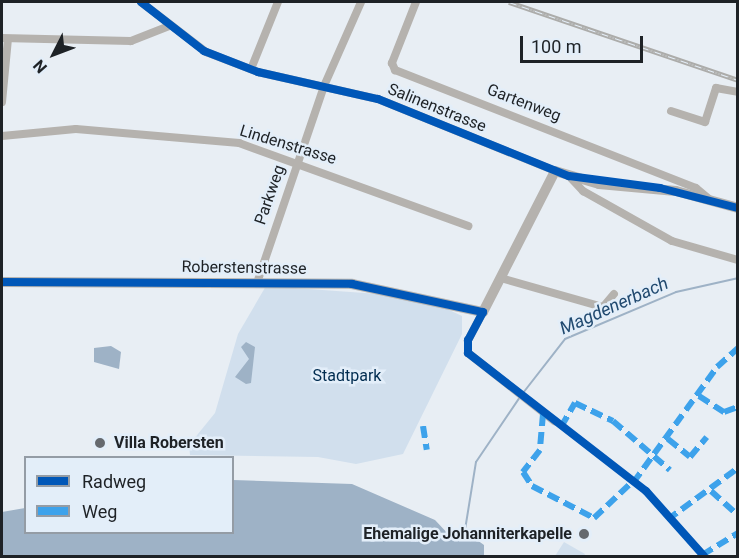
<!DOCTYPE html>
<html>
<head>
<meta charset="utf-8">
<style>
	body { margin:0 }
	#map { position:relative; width:739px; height:558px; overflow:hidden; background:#e8eef4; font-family:Roboto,sans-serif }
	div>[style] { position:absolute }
	.green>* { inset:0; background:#d1dfed }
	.water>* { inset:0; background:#9eb2c6 }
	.stream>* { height:2px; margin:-1px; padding:0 1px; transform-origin:1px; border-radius:1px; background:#9eb2c6 }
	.minor>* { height:8px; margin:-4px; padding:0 4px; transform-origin:4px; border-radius:4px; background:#b5b2ae }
	.tertiary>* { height:10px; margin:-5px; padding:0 5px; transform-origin:5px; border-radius:5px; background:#b5b2ae }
	.rail>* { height:4.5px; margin-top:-2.25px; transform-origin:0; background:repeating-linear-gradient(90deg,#e3eef9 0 7px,#acacaa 0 14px); box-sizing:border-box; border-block:2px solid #acacaa }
	.quiet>* { height:6px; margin-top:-3px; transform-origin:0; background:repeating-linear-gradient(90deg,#3da2eb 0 12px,transparent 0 18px) }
	.cycleway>* { height:8px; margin:-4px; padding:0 4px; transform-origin:4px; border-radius:4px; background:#0057b8 }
	.dots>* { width:16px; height:16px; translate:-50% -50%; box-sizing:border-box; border:3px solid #e3eef9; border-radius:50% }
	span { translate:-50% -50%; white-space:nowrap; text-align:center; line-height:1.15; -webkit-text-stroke:5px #e3eef9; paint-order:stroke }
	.street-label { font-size:16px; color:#1e2226 }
	.park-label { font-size:16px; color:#002c50 }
	.poi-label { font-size:16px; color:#1e2226; font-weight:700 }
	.left { translate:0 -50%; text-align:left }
	.right { translate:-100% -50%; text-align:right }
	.water-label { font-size:18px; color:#20496f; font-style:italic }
	.frame { position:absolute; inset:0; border:3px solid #1e2226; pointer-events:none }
	.legend { position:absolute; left:24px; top:456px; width:210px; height:78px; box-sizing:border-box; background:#e3eef9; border:2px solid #949ca5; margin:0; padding:8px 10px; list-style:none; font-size:18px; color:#1e2226 }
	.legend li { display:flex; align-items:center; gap:12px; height:30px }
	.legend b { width:30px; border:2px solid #949ca5 }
	.north { position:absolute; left:24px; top:24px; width:60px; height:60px; -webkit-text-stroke:4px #e3eef9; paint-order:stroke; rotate:228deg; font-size:16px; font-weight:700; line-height:24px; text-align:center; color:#1e2226 }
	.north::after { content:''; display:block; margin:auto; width:21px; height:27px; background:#1e2226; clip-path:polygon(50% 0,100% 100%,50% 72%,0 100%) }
	.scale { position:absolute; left:520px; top:36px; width:123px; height:27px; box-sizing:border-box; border:3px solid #1e2226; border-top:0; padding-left:8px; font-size:18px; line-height:21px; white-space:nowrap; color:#1e2226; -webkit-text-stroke:4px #e3eef9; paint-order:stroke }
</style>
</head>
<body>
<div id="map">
	<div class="green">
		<div style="clip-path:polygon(266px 286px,421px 297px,462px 316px,462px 334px,403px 454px,356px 464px,318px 457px,190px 455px,189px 445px,215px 413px,238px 334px)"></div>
		<div style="clip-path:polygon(564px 542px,585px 554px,584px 556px,555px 556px)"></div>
	</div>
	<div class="water">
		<div style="clip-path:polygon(246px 342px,255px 347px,251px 383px,246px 384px,235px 377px,249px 359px,241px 347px)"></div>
		<div style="clip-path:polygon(111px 346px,121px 352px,119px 369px,94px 362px,94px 348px)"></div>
		<div style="clip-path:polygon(233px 480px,352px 484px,435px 520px,451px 537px,470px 535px,484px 545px,484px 556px,2px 556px,2px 512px,25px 508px,26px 532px,232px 532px)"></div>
	</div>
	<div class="stream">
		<div style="left:523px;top:393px;width:68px;rotate:-52.1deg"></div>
		<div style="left:565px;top:339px;width:121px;rotate:-22.9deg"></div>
		<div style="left:676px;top:292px;width:64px;rotate:-12.7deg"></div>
		<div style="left:464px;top:536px;width:75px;rotate:-80.8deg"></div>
		<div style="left:476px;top:462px;width:78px;rotate:-55.9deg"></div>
	</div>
	<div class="minor">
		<div style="left:141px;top:2px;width:82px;rotate:37.6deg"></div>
		<div style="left:206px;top:52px;width:56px;rotate:21deg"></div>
		<div style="left:258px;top:72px;width:123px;rotate:12.7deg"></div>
		<div style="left:378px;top:99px;width:191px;rotate:22.1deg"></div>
		<div style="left:416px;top:2px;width:66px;rotate:111.5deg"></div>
		<div style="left:392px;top:63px;width:8px;rotate:67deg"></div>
		<div style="left:395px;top:70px;width:323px;rotate:21.4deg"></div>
		<div style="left:696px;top:188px;width:16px;rotate:40deg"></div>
		<div style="left:2px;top:38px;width:129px;rotate:1.3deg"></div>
		<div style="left:131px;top:41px;width:41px;rotate:-21.5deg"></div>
		<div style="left:251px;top:69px;width:72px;rotate:-68.1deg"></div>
		<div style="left:2px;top:102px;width:63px;rotate:-84.6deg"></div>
		<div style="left:671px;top:111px;width:36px;rotate:18deg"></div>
		<div style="left:705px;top:122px;width:36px;rotate:-72deg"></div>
		<div style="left:716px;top:88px;width:22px;rotate:10deg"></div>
		<div style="left:2px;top:136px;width:74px;rotate:-5.4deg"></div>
		<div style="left:76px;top:129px;width:164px;rotate:4.9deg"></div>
		<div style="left:239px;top:143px;width:244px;rotate:19.9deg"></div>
		<div style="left:569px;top:176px;width:21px;rotate:47deg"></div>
		<div style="left:583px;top:191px;width:102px;rotate:29.3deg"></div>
		<div style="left:672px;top:241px;width:69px;rotate:16.1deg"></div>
		<div style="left:504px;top:279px;width:103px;rotate:15.8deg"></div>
		<div style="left:603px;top:307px;width:17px;rotate:-50deg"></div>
		<div style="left:258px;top:280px;width:205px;rotate:-71.2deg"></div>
		<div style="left:324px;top:86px;width:92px;rotate:-66.2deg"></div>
		<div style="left:483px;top:312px;width:32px;rotate:118deg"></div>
		<div style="left:468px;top:340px;width:13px;rotate:90deg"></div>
		<div style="left:468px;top:353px;width:110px;rotate:38.3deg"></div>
	</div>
	<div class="tertiary">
		<div style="left:2px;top:282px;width:350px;rotate:0.3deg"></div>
		<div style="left:352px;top:284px;width:134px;rotate:12.1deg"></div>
		<div style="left:483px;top:312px;width:158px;rotate:-62.9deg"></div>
		<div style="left:555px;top:171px;width:46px;rotate:16.5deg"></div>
		<div style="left:599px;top:184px;width:77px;rotate:5.2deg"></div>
		<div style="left:676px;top:191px;width:64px;rotate:15.3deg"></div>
	</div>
	<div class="rail">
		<div style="left:509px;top:2px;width:242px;rotate:18.8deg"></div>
	</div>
	<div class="quiet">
		<div style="left:699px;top:396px;width:30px;rotate:33deg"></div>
		<div style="left:724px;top:412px;width:15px;rotate:-20deg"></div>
		<div style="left:543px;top:414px;width:36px;rotate:95deg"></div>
		<div style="left:540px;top:450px;width:28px;rotate:128deg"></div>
		<div style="left:523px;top:472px;width:17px;rotate:57deg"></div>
		<div style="left:532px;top:486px;width:70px;rotate:27.3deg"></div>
		<div style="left:594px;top:518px;width:50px;rotate:-43.4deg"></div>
		<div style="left:423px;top:426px;width:24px;rotate:81deg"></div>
		<div style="left:561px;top:427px;width:28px;rotate:-60deg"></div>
		<div style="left:575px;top:403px;width:42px;rotate:25.3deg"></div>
		<div style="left:613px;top:421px;width:75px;rotate:40.7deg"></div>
		<div style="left:668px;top:439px;width:28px;rotate:39deg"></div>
		<div style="left:690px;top:457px;width:26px;rotate:-50deg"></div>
		<div style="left:633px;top:483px;width:143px;rotate:-54.1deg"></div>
		<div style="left:717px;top:367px;width:28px;rotate:-42deg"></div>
		<div style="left:711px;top:491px;width:36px;rotate:42deg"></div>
		<div style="left:667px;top:520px;width:88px;rotate:-36.2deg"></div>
		<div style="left:702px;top:555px;width:42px;rotate:-31.4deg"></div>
	</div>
	<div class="cycleway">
		<div style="left:141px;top:2px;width:80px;rotate:37.9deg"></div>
		<div style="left:204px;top:51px;width:58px;rotate:21.3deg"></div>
		<div style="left:258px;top:72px;width:123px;rotate:12.7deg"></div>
		<div style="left:378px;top:99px;width:206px;rotate:22deg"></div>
		<div style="left:569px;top:176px;width:92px;rotate:7.5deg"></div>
		<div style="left:660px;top:188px;width:81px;rotate:14.4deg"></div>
		<div style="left:2px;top:282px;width:350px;rotate:0.3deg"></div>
		<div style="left:352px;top:284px;width:134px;rotate:12.1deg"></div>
		<div style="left:483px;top:312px;width:32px;rotate:118deg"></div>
		<div style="left:468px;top:340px;width:13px;rotate:90deg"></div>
		<div style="left:468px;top:353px;width:225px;rotate:37.8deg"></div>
		<div style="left:646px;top:491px;width:87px;rotate:48.3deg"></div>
	</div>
	<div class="dots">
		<div style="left:100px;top:443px;background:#65696e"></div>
		<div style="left:584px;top:534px;background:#65696e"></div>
	</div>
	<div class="street-label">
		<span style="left:524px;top:103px;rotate:21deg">Gartenweg</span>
		<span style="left:437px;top:108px;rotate:22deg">Salinenstrasse</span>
		<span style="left:288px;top:145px;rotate:17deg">Lindenstrasse</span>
		<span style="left:270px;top:195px;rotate:-71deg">Parkweg</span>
		<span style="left:244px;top:268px;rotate:1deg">Roberstenstrasse</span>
	</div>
	<div class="park-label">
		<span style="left:347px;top:376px">Stadtpark</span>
	</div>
	<div class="poi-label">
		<span class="left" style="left:114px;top:443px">Villa Robersten</span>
		<span class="right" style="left:572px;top:534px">Ehemalige Johanniterkapelle</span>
	</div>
	<div class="water-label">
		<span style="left:614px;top:306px;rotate:-24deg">Magdenerbach</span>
	</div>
	<div class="frame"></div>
	<ul class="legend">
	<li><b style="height:8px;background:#0057b8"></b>Radweg</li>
	<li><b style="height:8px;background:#3da2eb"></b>Weg</li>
	</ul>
	<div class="north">N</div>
	<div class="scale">100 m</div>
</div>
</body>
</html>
